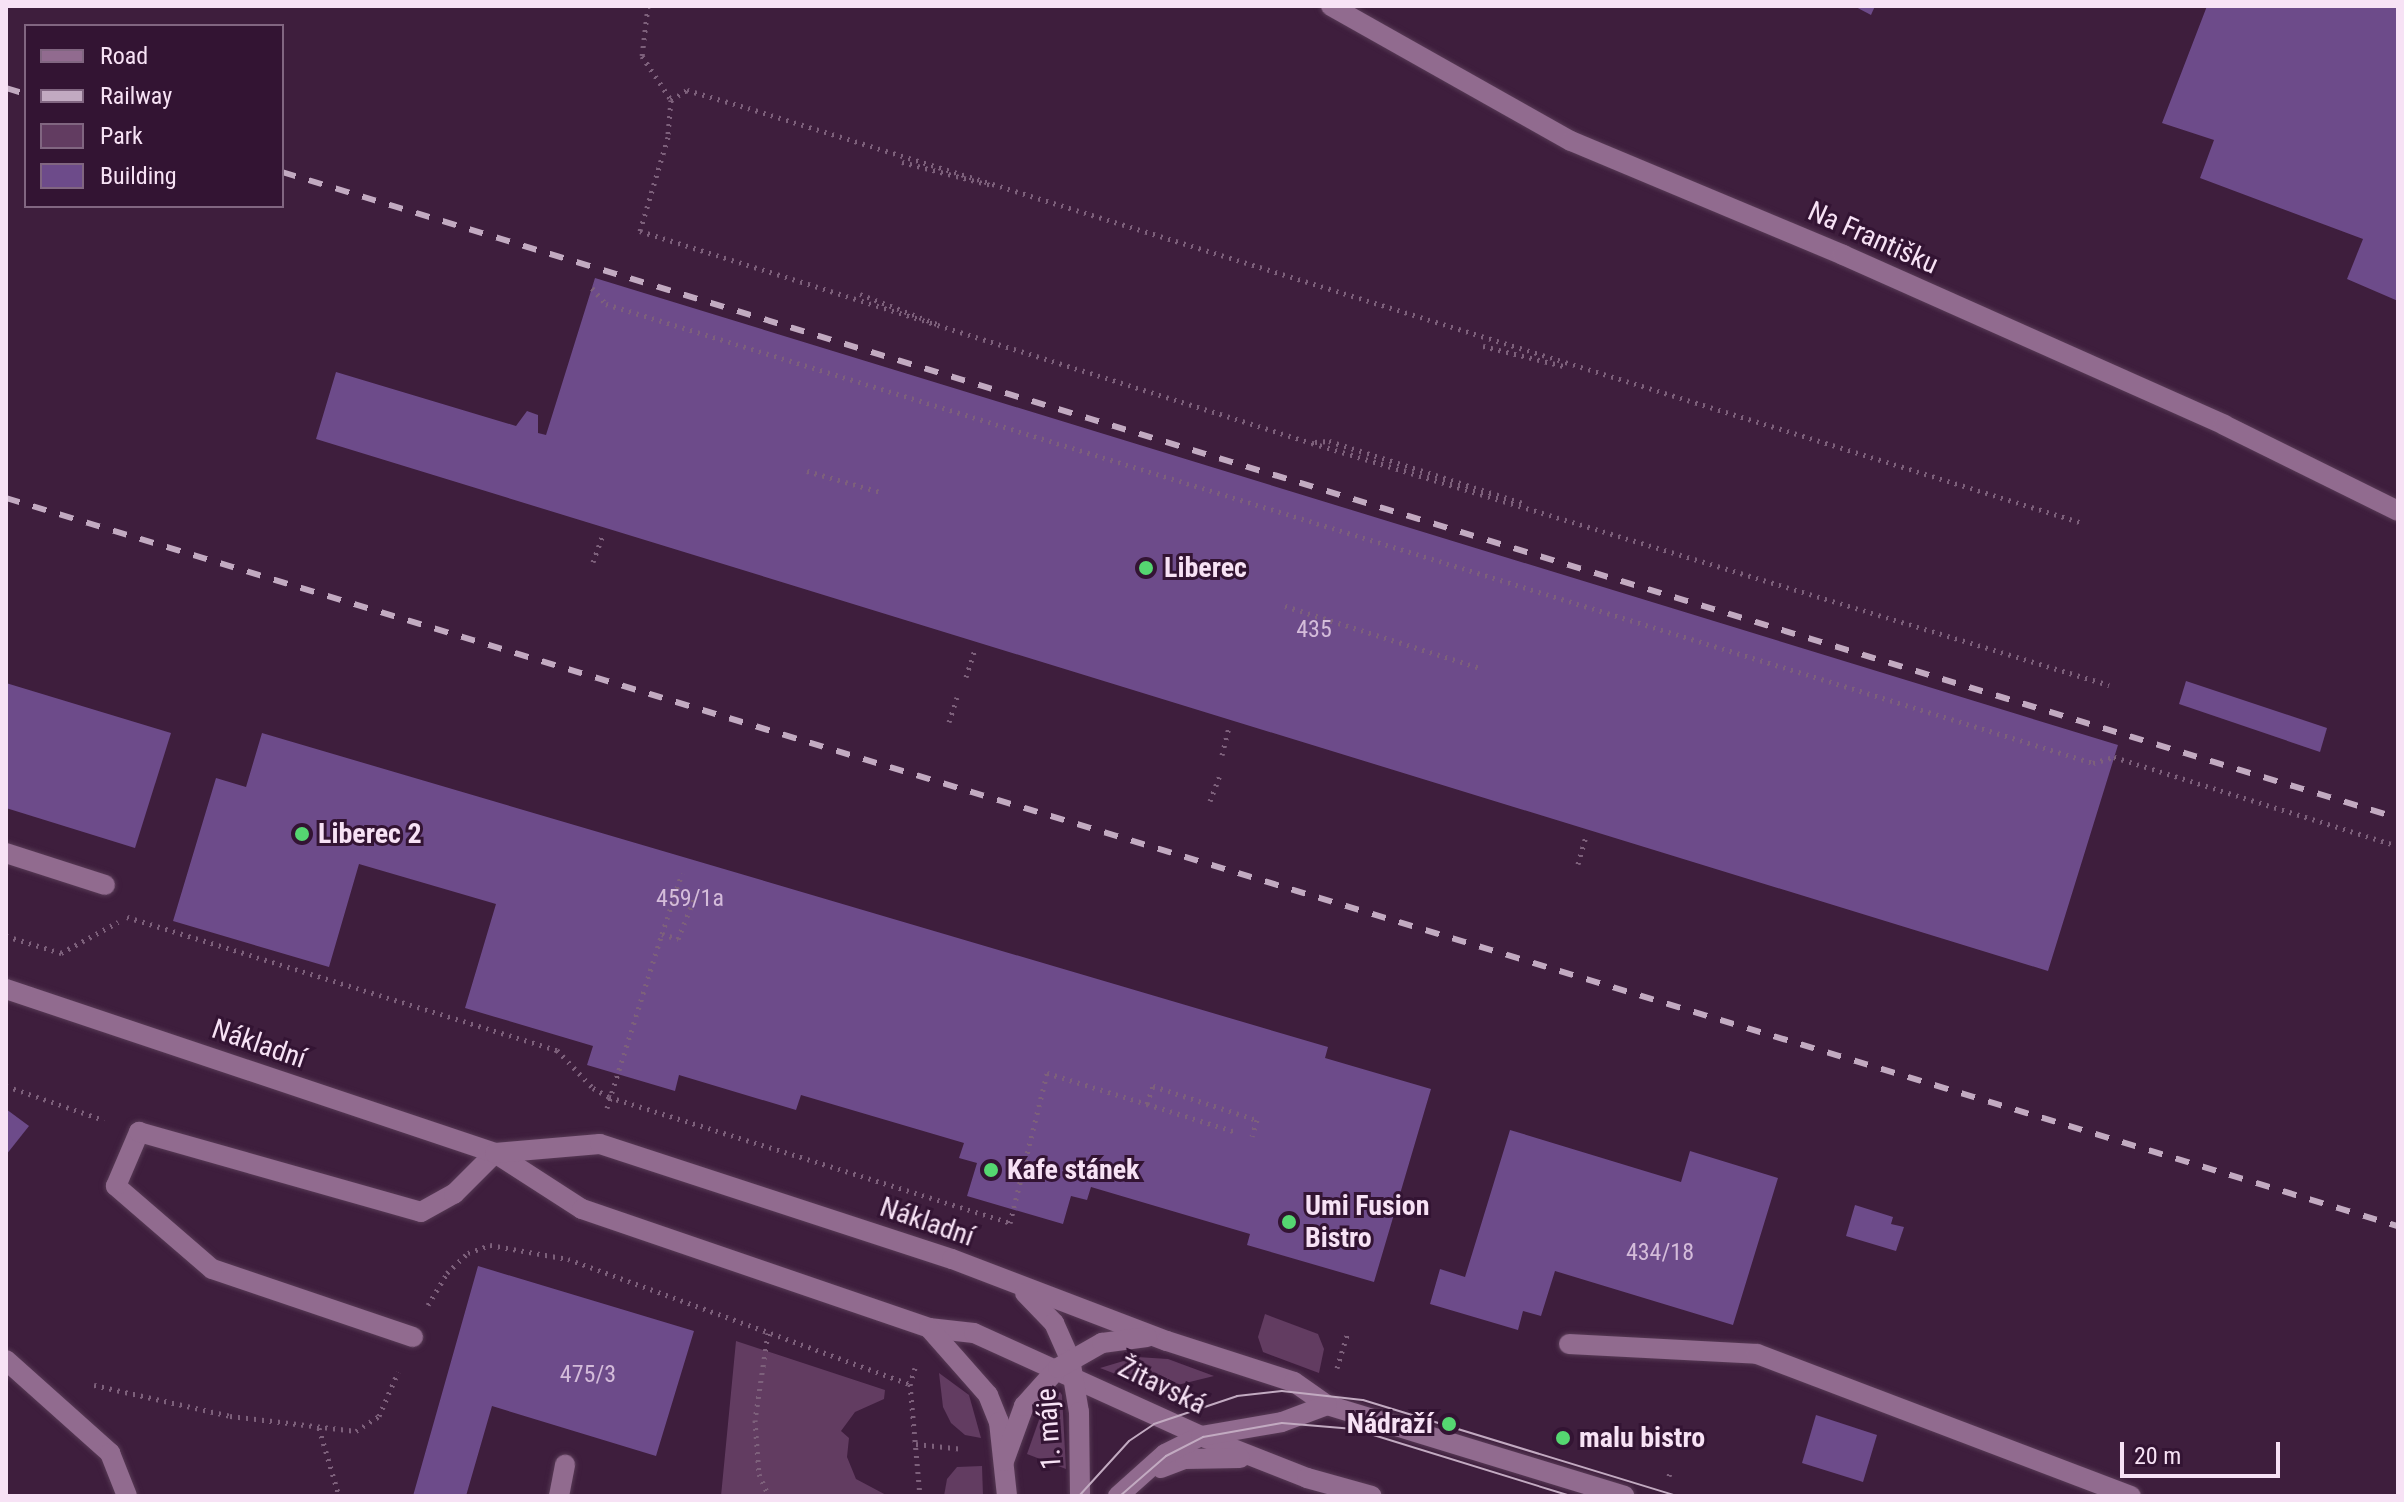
<!DOCTYPE html>
<html>
<head>
<meta charset="utf-8">
<style>
	body { margin:0 }
	#map { position:relative; width:2404px; height:1502px; overflow:hidden; background:#3e1e3d; font-family:"Roboto Condensed",sans-serif }
	div>[style] { position:absolute }
	.green>* { inset:0; background:#623c61 }
	.building>* { inset:0; background:#6d4b8a }
	.path>* { height:5px; margin-top:-2.5px; transform-origin:0; background:repeating-linear-gradient(90deg,#7d607b 0 2px,transparent 0 8px) }
	.roads { filter:drop-shadow(0 0 2px #573a55) drop-shadow(0 0 2px #573a55) }
	.service>* { height:20px; margin:-10px; padding:0 10px; transform-origin:10px; border-radius:10px; background:#916b8f }
	.minor>* { height:20px; margin:-10px; padding:0 10px; transform-origin:10px; border-radius:10px; background:#916b8f }
	.tram>* { height:2px; margin:-1px; padding:0 1px; transform-origin:1px; border-radius:1px; background:#c2aac1 }
	.rail>* { height:6px; margin-top:-3px; transform-origin:0; background:repeating-linear-gradient(90deg,#c2aac1 0 14px,transparent 0 28px) }
	.dots>* { width:22px; height:22px; translate:-50% -50%; box-sizing:border-box; border:4px solid #331433; border-radius:50% }
	span { translate:-50% -50%; white-space:nowrap; text-align:center; line-height:1.15; -webkit-text-stroke:6px #331433; paint-order:stroke }
	.number-label { font-size:24px; color:#d4bcda }
	.number-label span { -webkit-text-stroke-width:0 }
	.street-label { font-size:28px; color:#f7e2f5 }
	.poi-label { font-size:28px; color:#f7e2f5; font-weight:700 }
	.left { translate:0 -50%; text-align:left }
	.right { translate:-100% -50%; text-align:right }
	.frame { position:absolute; inset:0; border:8px solid #f7e2f5; pointer-events:none }
	.legend { position:absolute; left:24px; top:24px; width:260px; height:184px; box-sizing:border-box; background:#331433; border:2px solid #816681; margin:0; padding:10px 14px; list-style:none; font-size:24px; color:#f7e2f5 }
	.legend li { display:flex; align-items:center; gap:16px; height:40px }
	.legend b { width:40px; border:2px solid #816681 }
	.scale { position:absolute; left:2120px; top:1442px; width:160px; height:36px; box-sizing:border-box; border:4px solid #f7e2f5; border-top:0; padding-left:10px; font-size:24px; line-height:28px; white-space:nowrap; color:#f7e2f5; -webkit-text-stroke:6px #331433; paint-order:stroke }
</style>
</head>
<body>
<div id="map">
	<div class="green">
		<div style="clip-path:polygon(1265px 1314px,1318px 1334px,1324px 1349px,1319px 1373px,1263px 1352px,1258px 1337px)"></div>
		<div style="clip-path:polygon(736px 1341px,885px 1390px,884px 1399px,855px 1412px,841px 1431px,849px 1438px,847px 1457px,856px 1479px,888px 1496px,721px 1496px)"></div>
		<div style="clip-path:polygon(1137px 1357px,1168px 1359px,1214px 1376px,1157px 1390px,1100px 1368px)"></div>
		<div style="clip-path:polygon(939px 1373px,969px 1395px,981px 1438px,965px 1435px,951px 1423px,943px 1407px)"></div>
		<div style="clip-path:polygon(1060px 1392px,1062px 1395px,1066px 1469px,1027px 1454px,1039px 1420px)"></div>
		<div style="clip-path:polygon(982px 1466px,983px 1496px,944px 1496px,947px 1479px,957px 1467px)"></div>
	</div>
	<div class="building">
		<div style="clip-path:polygon(1854px 6px,1875px 6px,1871px 15px)"></div>
		<div style="clip-path:polygon(2207px 6px,2398px 6px,2398px 301px,2347px 279px,2363px 239px,2200px 178px,2214px 140px,2162px 123px)"></div>
		<div style="clip-path:polygon(595px 278px,2118px 745px,2048px 971px,316px 439px,336px 372px,516px 426px,527px 411px,538px 415px,538px 433px,546px 435px)"></div>
		<div style="clip-path:polygon(2186px 681px,2327px 728px,2320px 752px,2179px 704px)"></div>
		<div style="clip-path:polygon(6px 683px,171px 733px,135px 848px,6px 808px)"></div>
		<div style="clip-path:polygon(262px 733px,1328px 1047px,1325px 1058px,1431px 1089px,1374px 1282px,1247px 1245px,1250px 1234px,1091px 1187px,1087px 1200px,1071px 1196px,1063px 1224px,967px 1196px,977px 1163px,959px 1158px,964px 1143px,801px 1095px,796px 1110px,679px 1075px,675px 1091px,587px 1065px,593px 1046px,465px 1008px,496px 904px,359px 864px,329px 967px,173px 921px,216px 778px,246px 787px)"></div>
		<div style="clip-path:polygon(6px 1109px,29px 1126px,6px 1155px)"></div>
		<div style="clip-path:polygon(1510px 1130px,1681px 1182px,1690px 1151px,1778px 1178px,1733px 1325px,1555px 1271px,1541px 1316px,1523px 1311px,1518px 1330px,1430px 1304px,1440px 1269px,1465px 1277px)"></div>
		<div style="clip-path:polygon(1855px 1205px,1893px 1217px,1891px 1224px,1904px 1227px,1896px 1251px,1846px 1236px)"></div>
		<div style="clip-path:polygon(478px 1266px,694px 1331px,656px 1456px,492px 1406px,466px 1496px,413px 1496px)"></div>
		<div style="clip-path:polygon(1816px 1415px,1877px 1435px,1863px 1482px,1802px 1463px)"></div>
	</div>
	<div class="path">
		<div style="left:648px;top:6px;width:50px;rotate:96.8deg"></div>
		<div style="left:642px;top:56px;width:53px;rotate:56.6deg"></div>
		<div style="left:671px;top:100px;width:37px;rotate:95deg"></div>
		<div style="left:668px;top:137px;width:98px;rotate:106.6deg"></div>
		<div style="left:640px;top:231px;width:705px;rotate:17.51deg"></div>
		<div style="left:1312px;top:443px;width:833px;rotate:16.89deg"></div>
		<div style="left:671px;top:100px;width:19px;rotate:-32deg"></div>
		<div style="left:687px;top:90px;width:64px;rotate:16.4deg"></div>
		<div style="left:748px;top:108px;width:1398px;rotate:17.27deg"></div>
		<div style="left:902px;top:162px;width:91px;rotate:14.6deg"></div>
		<div style="left:592px;top:288px;width:21px;rotate:49deg"></div>
		<div style="left:606px;top:304px;width:1556px;rotate:17.15deg"></div>
		<div style="left:2093px;top:763px;width:22px;rotate:-16deg"></div>
		<div style="left:2114px;top:757px;width:298px;rotate:17.4deg"></div>
		<div style="left:860px;top:294px;width:83px;rotate:21.3deg"></div>
		<div style="left:1483px;top:346px;width:87px;rotate:14deg"></div>
		<div style="left:1315px;top:442px;width:14px;rotate:-4deg"></div>
		<div style="left:1329px;top:441px;width:204px;rotate:17.7deg"></div>
		<div style="left:807px;top:471px;width:76px;rotate:16deg"></div>
		<div style="left:593px;top:562px;width:27px;rotate:-70deg"></div>
		<div style="left:1285px;top:606px;width:206px;rotate:17.6deg"></div>
		<div style="left:966px;top:677px;width:28px;rotate:-72deg"></div>
		<div style="left:949px;top:722px;width:26px;rotate:-72deg"></div>
		<div style="left:1222px;top:755px;width:29px;rotate:-76deg"></div>
		<div style="left:1210px;top:801px;width:26px;rotate:-69deg"></div>
		<div style="left:1578px;top:864px;width:29px;rotate:-74deg"></div>
		<div style="left:127px;top:917px;width:450px;rotate:17.2deg"></div>
		<div style="left:557px;top:1050px;width:52px;rotate:46.5deg"></div>
		<div style="left:593px;top:1088px;width:18px;rotate:29deg"></div>
		<div style="left:609px;top:1097px;width:420px;rotate:17.4deg"></div>
		<div style="left:1010px;top:1223px;width:154px;rotate:-76.1deg"></div>
		<div style="left:1047px;top:1073px;width:105px;rotate:17.2deg"></div>
		<div style="left:1147px;top:1104px;width:19px;rotate:-72deg"></div>
		<div style="left:1153px;top:1086px;width:109px;rotate:18.1deg"></div>
		<div style="left:1257px;top:1120px;width:17px;rotate:107deg"></div>
		<div style="left:662px;top:934px;width:64px;rotate:-71.8deg"></div>
		<div style="left:6px;top:936px;width:58px;rotate:17.2deg"></div>
		<div style="left:61px;top:953px;width:65px;rotate:-28.5deg"></div>
		<div style="left:6px;top:1086px;width:104px;rotate:19.1deg"></div>
		<div style="left:1147px;top:1104px;width:93px;rotate:17.5deg"></div>
		<div style="left:607px;top:1108px;width:182px;rotate:-72.5deg"></div>
		<div style="left:662px;top:934px;width:17px;rotate:17deg"></div>
		<div style="left:678px;top:939px;width:48px;rotate:-68.2deg"></div>
		<div style="left:428px;top:1305px;width:37px;rotate:-59deg"></div>
		<div style="left:447px;top:1273px;width:29px;rotate:-44deg"></div>
		<div style="left:468px;top:1253px;width:23px;rotate:-20deg"></div>
		<div style="left:490px;top:1245px;width:79px;rotate:10.2deg"></div>
		<div style="left:568px;top:1259px;width:364px;rotate:20.1deg"></div>
		<div style="left:768px;top:1333px;width:88px;rotate:98.5deg"></div>
		<div style="left:755px;top:1420px;width:54px;rotate:85.8deg"></div>
		<div style="left:759px;top:1474px;width:24px;rotate:66deg"></div>
		<div style="left:915px;top:1368px;width:17px;rotate:107deg"></div>
		<div style="left:910px;top:1384px;width:112px;rotate:84.9deg"></div>
		<div style="left:1337px;top:1368px;width:37px;rotate:-73deg"></div>
		<div style="left:94px;top:1385px;width:139px;rotate:12.8deg"></div>
		<div style="left:230px;top:1416px;width:127px;rotate:6.8deg"></div>
		<div style="left:356px;top:1431px;width:27px;rotate:-33deg"></div>
		<div style="left:379px;top:1416px;width:48px;rotate:-66.6deg"></div>
		<div style="left:319px;top:1428px;width:71px;rotate:73.6deg"></div>
		<div style="left:916px;top:1444px;width:48px;rotate:5.9deg"></div>
		<div style="left:1669px;top:1476px;width:7px;rotate:-74deg"></div>
	</div>
	<div class="roads">
		<div class="service">
			<div style="left:6px;top:853px;width:104px;rotate:17.9deg"></div>
			<div style="left:413px;top:1337px;width:212px;rotate:-161.3deg"></div>
			<div style="left:212px;top:1269px;width:127px;rotate:-139.2deg"></div>
			<div style="left:116px;top:1186px;width:59px;rotate:-66.9deg"></div>
			<div style="left:139px;top:1132px;width:293px;rotate:15.8deg"></div>
			<div style="left:421px;top:1212px;width:38px;rotate:-29deg"></div>
			<div style="left:454px;top:1194px;width:58px;rotate:-45deg"></div>
			<div style="left:1569px;top:1344px;width:188px;rotate:3deg"></div>
			<div style="left:1757px;top:1354px;width:400px;rotate:20.8deg"></div>
			<div style="left:6px;top:1360px;width:140px;rotate:41.8deg"></div>
			<div style="left:110px;top:1453px;width:46px;rotate:68.4deg"></div>
			<div style="left:559px;top:1496px;width:32px;rotate:-79deg"></div>
		</div>
		<div class="minor">
			<div style="left:1331px;top:6px;width:275px;rotate:29.4deg"></div>
			<div style="left:1571px;top:141px;width:295px;rotate:22.7deg"></div>
			<div style="left:1843px;top:255px;width:417px;rotate:24deg"></div>
			<div style="left:2224px;top:425px;width:194px;rotate:26.3deg"></div>
			<div style="left:6px;top:989px;width:516px;rotate:18.54deg"></div>
			<div style="left:495px;top:1153px;width:103px;rotate:32.8deg"></div>
			<div style="left:582px;top:1209px;width:367px;rotate:18.9deg"></div>
			<div style="left:929px;top:1328px;width:45px;rotate:6.3deg"></div>
			<div style="left:974px;top:1333px;width:252px;rotate:24.4deg"></div>
			<div style="left:1203px;top:1437px;width:112px;rotate:21.5deg"></div>
			<div style="left:1307px;top:1478px;width:67px;rotate:15.5deg"></div>
			<div style="left:495px;top:1153px;width:105px;rotate:-4.9deg"></div>
			<div style="left:600px;top:1144px;width:370px;rotate:18.1deg"></div>
			<div style="left:952px;top:1259px;width:230px;rotate:20.9deg"></div>
			<div style="left:1167px;top:1341px;width:133px;rotate:17.9deg"></div>
			<div style="left:1294px;top:1382px;width:40px;rotate:34.9deg"></div>
			<div style="left:1327px;top:1405px;width:311px;rotate:17deg"></div>
			<div style="left:1025px;top:1293px;width:42px;rotate:46deg"></div>
			<div style="left:1054px;top:1323px;width:39px;rotate:66deg"></div>
			<div style="left:1070px;top:1359px;width:54px;rotate:80.4deg"></div>
			<div style="left:1079px;top:1412px;width:84px;rotate:89.3deg"></div>
			<div style="left:929px;top:1328px;width:89px;rotate:48.6deg"></div>
			<div style="left:988px;top:1395px;width:29px;rotate:68deg"></div>
			<div style="left:999px;top:1422px;width:74px;rotate:83.8deg"></div>
			<div style="left:1004px;top:1461px;width:59px;rotate:-70deg"></div>
			<div style="left:1024px;top:1406px;width:51px;rotate:-48.2deg"></div>
			<div style="left:1058px;top:1368px;width:51px;rotate:-29.6deg"></div>
			<div style="left:1102px;top:1343px;width:45px;rotate:-7.6deg"></div>
			<div style="left:1161px;top:1468px;width:26px;rotate:-21deg"></div>
			<div style="left:1185px;top:1459px;width:55px;rotate:-1deg"></div>
			<div style="left:1118px;top:1496px;width:63px;rotate:-41.8deg"></div>
			<div style="left:1165px;top:1454px;width:40px;rotate:-26.6deg"></div>
			<div style="left:1201px;top:1436px;width:82px;rotate:-9.8deg"></div>
			<div style="left:1282px;top:1422px;width:48px;rotate:-20.7deg"></div>
		</div>
	</div>
	<div class="tram">
		<div style="left:1079px;top:1496px;width:74px;rotate:-47.7deg"></div>
		<div style="left:1129px;top:1441px;width:30px;rotate:-34deg"></div>
		<div style="left:1154px;top:1424px;width:88px;rotate:-18.6deg"></div>
		<div style="left:1237px;top:1396px;width:45px;rotate:-6.3deg"></div>
		<div style="left:1282px;top:1391px;width:81px;rotate:6.3deg"></div>
		<div style="left:1363px;top:1400px;width:328px;rotate:17deg"></div>
		<div style="left:1120px;top:1496px;width:61px;rotate:-41deg"></div>
		<div style="left:1166px;top:1456px;width:42px;rotate:-27.2deg"></div>
		<div style="left:1203px;top:1437px;width:80px;rotate:-10deg"></div>
		<div style="left:1282px;top:1423px;width:72px;rotate:4.8deg"></div>
		<div style="left:1354px;top:1429px;width:226px;rotate:17.2deg"></div>
	</div>
	<div class="rail">
		<div style="left:6px;top:88px;width:21px;rotate:17deg"></div>
		<div style="left:282px;top:172px;width:2212px;rotate:16.98deg"></div>
		<div style="left:6px;top:498px;width:2500px;rotate:16.93deg"></div>
	</div>
	<div class="dots">
		<div style="left:1146px;top:568px;background:#55d671"></div>
		<div style="left:302px;top:834px;background:#55d671"></div>
		<div style="left:991px;top:1170px;background:#55d671"></div>
		<div style="left:1289px;top:1222px;background:#55d671"></div>
		<div style="left:1449px;top:1424px;background:#55d671"></div>
		<div style="left:1563px;top:1438px;background:#55d671"></div>
	</div>
	<div class="number-label">
		<span style="left:1314px;top:630px">435</span>
		<span style="left:690px;top:899px">459/1a</span>
		<span style="left:1660px;top:1253px">434/18</span>
		<span style="left:588px;top:1375px">475/3</span>
	</div>
	<div class="street-label">
		<span style="left:1873px;top:238px;rotate:24deg">Na Františku</span>
		<span style="left:259px;top:1044px;rotate:19deg">Nákladní</span>
		<span style="left:927px;top:1222px;rotate:19deg">Nákladní</span>
		<span style="left:1162px;top:1386px;rotate:26deg">Žitavská</span>
		<span style="left:1049px;top:1429px;rotate:-94deg">1. máje</span>
	</div>
	<div class="poi-label">
		<span class="left" style="left:1164px;top:568px">Liberec</span>
		<span class="left" style="left:318px;top:834px">Liberec 2</span>
		<span class="left" style="left:1007px;top:1170px">Kafe stánek</span>
		<span class="left" style="left:1305px;top:1222px">Umi Fusion<br>Bistro</span>
		<span class="right" style="left:1433px;top:1424px">Nádraží</span>
		<span class="left" style="left:1579px;top:1438px">malu bistro</span>
	</div>
	<div class="frame"></div>
	<ul class="legend">
	<li><b style="height:10px;background:#916b8f"></b>Road</li>
	<li><b style="height:10px;background:#c2aac1"></b>Railway</li>
	<li><b style="height:22px;background:#623c61"></b>Park</li>
	<li><b style="height:22px;background:#6d4b8a"></b>Building</li>
	</ul>
	<div class="scale">20 m</div>
</div>
</body>
</html>
